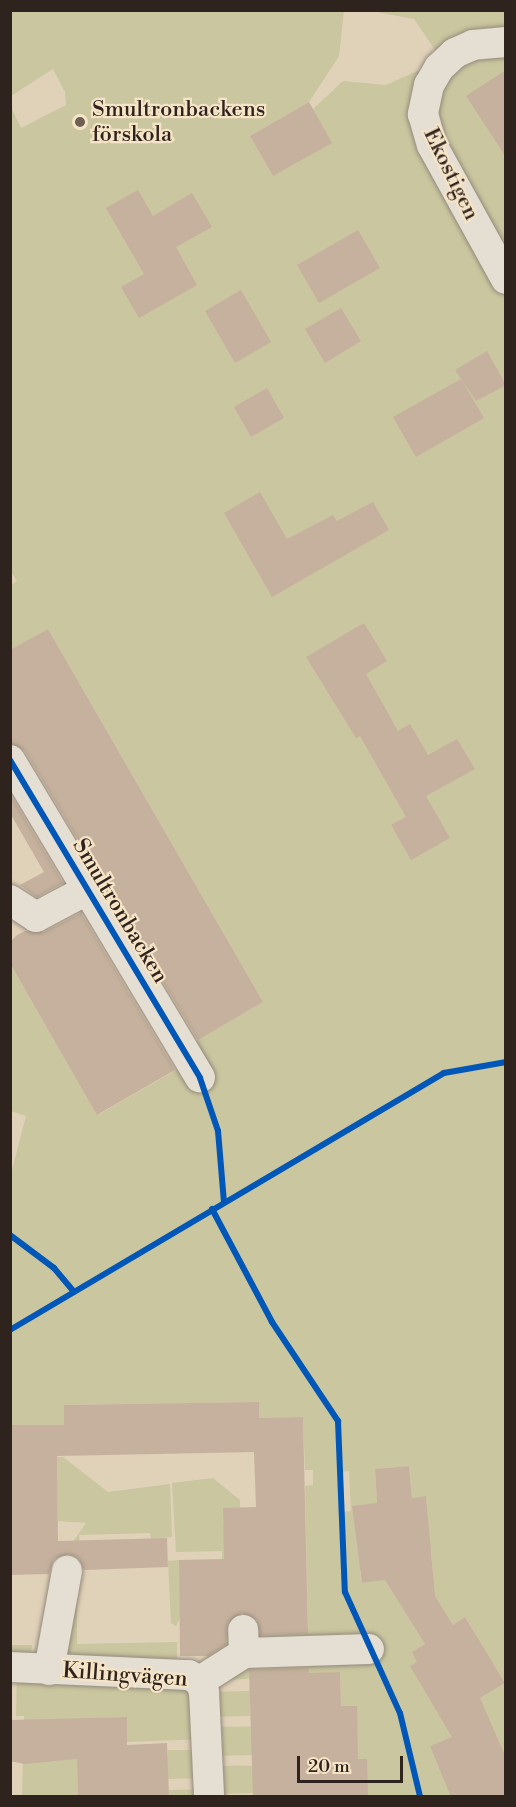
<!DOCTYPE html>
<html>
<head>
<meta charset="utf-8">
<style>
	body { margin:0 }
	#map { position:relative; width:516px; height:1807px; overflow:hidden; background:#e0d1b9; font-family:"Libre Bodoni",serif }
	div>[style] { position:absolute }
	.green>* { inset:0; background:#cac69f }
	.building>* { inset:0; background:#c6b19e }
	.roads { filter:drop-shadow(0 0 2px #948a7c) drop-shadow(0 0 2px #948a7c) }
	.minor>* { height:30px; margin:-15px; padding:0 15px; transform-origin:15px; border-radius:15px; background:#e5ded2 }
	.cycleway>* { height:6px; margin:-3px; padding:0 3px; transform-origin:3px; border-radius:3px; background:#0057b8 }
	.dots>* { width:16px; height:16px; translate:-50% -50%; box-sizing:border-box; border:3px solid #f6e4c6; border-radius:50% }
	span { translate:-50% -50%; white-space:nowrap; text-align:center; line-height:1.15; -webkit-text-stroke:4.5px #f6e4c6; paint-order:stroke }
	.poi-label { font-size:22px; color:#2f231e }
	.left { translate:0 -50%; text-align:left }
	.street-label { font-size:22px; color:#2f231e }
	.frame { position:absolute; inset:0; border:12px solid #2f231e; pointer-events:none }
	.scale { position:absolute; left:297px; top:1756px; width:106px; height:27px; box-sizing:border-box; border:3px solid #2f231e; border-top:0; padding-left:8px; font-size:18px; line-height:21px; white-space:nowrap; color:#2f231e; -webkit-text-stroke:4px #f6e4c6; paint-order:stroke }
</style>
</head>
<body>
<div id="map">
	<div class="green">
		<div style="clip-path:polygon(evenodd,11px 11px,344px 11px,339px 56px,309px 102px,250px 136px,273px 176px,313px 109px,343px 81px,386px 85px,417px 71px,436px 73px,444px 63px,414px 19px,371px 11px,505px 11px,506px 1758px,453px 1737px,430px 1746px,436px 1760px,448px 1755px,465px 1796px,344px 1796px,340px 1672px,201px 1682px,205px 1692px,250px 1691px,250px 1716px,206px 1717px,206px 1727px,291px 1726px,252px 1747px,252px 1755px,208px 1756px,208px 1766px,292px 1765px,253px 1785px,253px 1793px,169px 1796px,169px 1790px,209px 1789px,208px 1778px,128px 1780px,167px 1759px,168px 1750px,207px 1750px,206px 1739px,127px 1742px,126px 1717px,76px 1719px,78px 1796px,22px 1796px,24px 1716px,16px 1716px,17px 1668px,11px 1667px,11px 1645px,32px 1645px,30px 1668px,61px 1614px,70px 1546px,86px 1523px,58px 1521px,57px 1457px,63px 1457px,108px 1492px,170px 1484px,172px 1537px,151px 1539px,150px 1533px,79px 1535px,83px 1569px,77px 1572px,77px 1644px,177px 1642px,177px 1675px,206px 1676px,208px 1631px,237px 1631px,259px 1652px,258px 1626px,308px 1625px,305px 1486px,313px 1485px,313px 1470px,305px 1470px,303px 1417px,259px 1418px,258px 1402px,64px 1405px,64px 1425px,11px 1425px,11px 1174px,26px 1116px,11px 1111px,10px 963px,98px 1115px,190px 1062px,182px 1049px,263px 1002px,48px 629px,11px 650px,11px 585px,17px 581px,10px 570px,11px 107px,21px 128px,66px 105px,65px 92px,53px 69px,11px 96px,11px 11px,409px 1466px,412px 1498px,426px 1497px,428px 1519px,417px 1551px,431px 1550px,433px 1573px,362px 1583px,360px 1571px,369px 1569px,377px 1503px,375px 1469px,409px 1466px,11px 11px,349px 1471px,351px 1511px,342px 1512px,340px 1472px,349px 1471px,11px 11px,436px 1598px,453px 1625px,466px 1618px,477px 1637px,481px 1671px,493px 1663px,505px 1683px,463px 1708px,412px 1652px,425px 1644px,407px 1615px,436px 1598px)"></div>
		<div style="clip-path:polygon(213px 1478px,240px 1500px,240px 1508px,223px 1508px,223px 1523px,242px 1561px,222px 1560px,222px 1551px,176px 1552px,172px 1483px)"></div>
		<div style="clip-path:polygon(179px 1560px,180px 1618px,176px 1626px,171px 1623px,168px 1561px)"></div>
	</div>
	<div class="building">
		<div style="clip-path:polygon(506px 70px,506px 157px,466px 96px)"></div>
		<div style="clip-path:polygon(309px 102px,332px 143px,273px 176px,250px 136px)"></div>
		<div style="clip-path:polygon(138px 190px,153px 216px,192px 193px,212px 227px,176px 247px,197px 285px,139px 318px,121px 287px,144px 274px,106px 208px)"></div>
		<div style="clip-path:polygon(358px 230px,380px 268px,319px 303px,297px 265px)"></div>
		<div style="clip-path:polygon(241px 290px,271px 342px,235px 363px,205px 311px)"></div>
		<div style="clip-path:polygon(341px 308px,361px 341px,325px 363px,305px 329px)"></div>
		<div style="clip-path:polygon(487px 351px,506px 385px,476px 401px,455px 370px)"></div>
		<div style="clip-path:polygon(461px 379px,484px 418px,416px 457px,393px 417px)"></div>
		<div style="clip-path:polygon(267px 388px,284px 418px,251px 437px,234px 407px)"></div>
		<div style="clip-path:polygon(260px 492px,287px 539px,333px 515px,337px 521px,373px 502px,389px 530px,272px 597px,224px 513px)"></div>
		<div style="clip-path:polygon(364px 623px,387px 661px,366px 674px,398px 731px,410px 724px,428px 755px,457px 739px,475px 769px,426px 796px,450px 838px,411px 860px,391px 825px,406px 817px,360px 736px,356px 738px,306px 657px)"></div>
		<div style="clip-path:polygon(48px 629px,263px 1002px,198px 1040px,25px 751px,10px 743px,10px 650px)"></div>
		<div style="clip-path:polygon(10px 794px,63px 883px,37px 897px,20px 885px,44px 872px,10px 813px)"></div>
		<div style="clip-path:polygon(81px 913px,175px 1070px,97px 1115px,10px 963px,10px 942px,17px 935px,25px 931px,44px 932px)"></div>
		<div style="clip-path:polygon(259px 1402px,259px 1418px,303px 1417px,308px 1634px,260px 1635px,257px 1620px,242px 1613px,228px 1623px,226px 1644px,208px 1656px,180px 1656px,179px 1560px,224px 1559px,223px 1508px,256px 1507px,254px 1452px,57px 1456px,58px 1541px,167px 1538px,168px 1567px,84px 1570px,79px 1558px,69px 1554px,54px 1559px,49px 1574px,10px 1575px,10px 1425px,64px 1425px,64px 1405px)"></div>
		<div style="clip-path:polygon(409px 1466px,412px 1498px,426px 1496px,435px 1596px,453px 1625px,465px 1617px,505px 1683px,480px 1698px,506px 1758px,506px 1797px,451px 1797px,430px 1746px,452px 1737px,410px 1666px,417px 1662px,412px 1652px,425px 1644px,385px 1580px,362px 1583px,352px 1506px,377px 1503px,375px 1469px)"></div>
		<div style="clip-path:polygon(308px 1668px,309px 1673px,340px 1672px,341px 1706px,357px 1706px,358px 1759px,367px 1759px,368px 1795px,253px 1797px,249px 1670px)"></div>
		<div style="clip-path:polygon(127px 1717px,127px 1745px,167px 1743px,169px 1797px,78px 1797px,77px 1759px,24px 1764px,10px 1761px,10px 1720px)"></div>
	</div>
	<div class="roads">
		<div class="minor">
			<div style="left:506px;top:42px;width:33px;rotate:175deg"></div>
			<div style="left:473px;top:45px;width:20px;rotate:156deg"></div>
			<div style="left:455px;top:53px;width:22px;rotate:137deg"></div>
			<div style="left:439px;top:68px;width:20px;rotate:120deg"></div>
			<div style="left:429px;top:85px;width:30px;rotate:102deg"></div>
			<div style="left:423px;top:114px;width:32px;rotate:74deg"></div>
			<div style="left:432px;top:145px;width:153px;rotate:61.1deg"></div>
			<div style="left:10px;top:760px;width:370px;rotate:59.1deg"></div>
			<div style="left:10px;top:900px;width:31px;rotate:33deg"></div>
			<div style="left:36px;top:917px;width:55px;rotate:-28deg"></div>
			<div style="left:244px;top:1653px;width:125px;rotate:-1.8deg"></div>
			<div style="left:10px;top:1667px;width:179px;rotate:2.6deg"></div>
			<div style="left:189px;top:1675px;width:13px;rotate:29deg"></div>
			<div style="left:200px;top:1681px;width:12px;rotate:70deg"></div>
			<div style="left:204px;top:1692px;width:104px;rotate:87.2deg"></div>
			<div style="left:49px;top:1670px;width:101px;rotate:-79.7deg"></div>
			<div style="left:200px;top:1681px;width:52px;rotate:-32.5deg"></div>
			<div style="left:244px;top:1653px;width:23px;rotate:-92deg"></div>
		</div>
	</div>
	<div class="cycleway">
		<div style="left:10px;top:760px;width:370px;rotate:59.1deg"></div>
		<div style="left:200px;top:1078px;width:56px;rotate:71.2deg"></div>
		<div style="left:218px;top:1131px;width:71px;rotate:85.2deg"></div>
		<div style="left:212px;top:1209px;width:128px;rotate:62deg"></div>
		<div style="left:272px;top:1322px;width:119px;rotate:56.3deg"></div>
		<div style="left:338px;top:1421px;width:171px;rotate:87.7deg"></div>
		<div style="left:345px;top:1592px;width:133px;rotate:65.6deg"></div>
		<div style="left:400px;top:1713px;width:85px;rotate:76.5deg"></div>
		<div style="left:10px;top:1235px;width:55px;rotate:36.9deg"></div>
		<div style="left:54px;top:1268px;width:31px;rotate:50deg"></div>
		<div style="left:10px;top:1330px;width:504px;rotate:-30.63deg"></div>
		<div style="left:444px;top:1073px;width:63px;rotate:-10.1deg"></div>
	</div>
	<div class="dots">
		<div style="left:80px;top:122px;background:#6d6054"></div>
	</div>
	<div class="poi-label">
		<span class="left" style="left:92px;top:122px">Smultronbackens<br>förskola</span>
	</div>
	<div class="street-label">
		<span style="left:451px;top:174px;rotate:64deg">Ekostigen</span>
		<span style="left:120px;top:911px;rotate:59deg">Smultronbacken</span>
		<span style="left:125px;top:1675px;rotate:4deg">Killingvägen</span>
	</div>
	<div class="frame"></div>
	<div class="scale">20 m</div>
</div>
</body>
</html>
